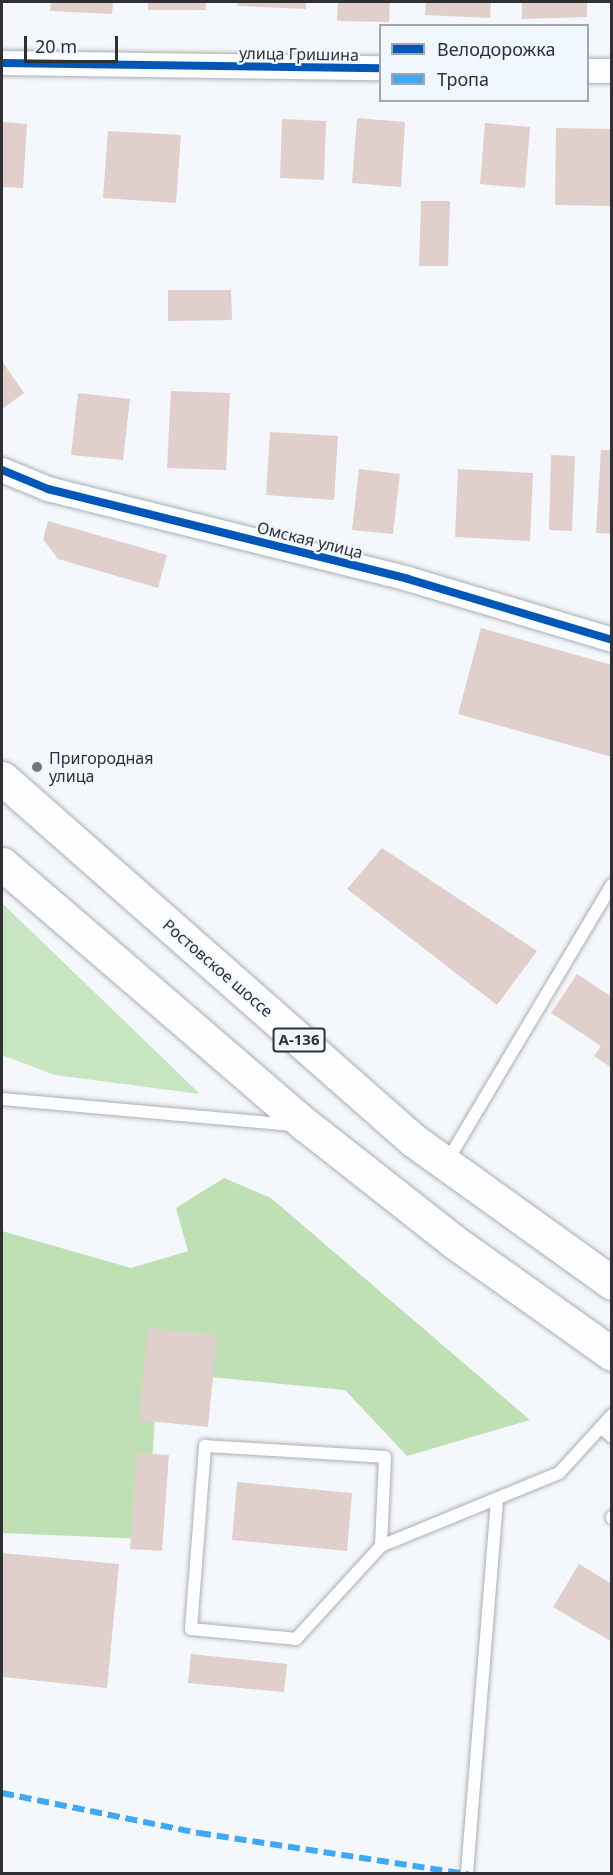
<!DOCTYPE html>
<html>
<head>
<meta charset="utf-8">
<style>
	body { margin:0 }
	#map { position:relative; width:613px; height:1875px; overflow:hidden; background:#f4f8fc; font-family:"Noto Sans",sans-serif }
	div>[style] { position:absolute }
	.green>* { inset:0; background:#c7e5c0 }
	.forest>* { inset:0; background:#bee0b4 }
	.building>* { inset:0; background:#e0cfca }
	.roads { filter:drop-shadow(0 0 2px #abaeb1) drop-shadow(0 0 2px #abaeb1) }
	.service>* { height:12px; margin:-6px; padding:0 6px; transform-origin:6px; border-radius:6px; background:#fdfeff }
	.minor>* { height:24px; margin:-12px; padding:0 12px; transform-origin:12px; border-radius:12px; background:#fdfeff }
	.trunk>* { height:33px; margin:-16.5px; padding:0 16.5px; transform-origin:16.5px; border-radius:16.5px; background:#fdfeff }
	.quiet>* { height:6px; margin-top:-3px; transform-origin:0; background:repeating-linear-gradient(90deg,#3fa9f5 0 12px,transparent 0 18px) }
	.cycleway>* { height:8px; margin:-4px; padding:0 4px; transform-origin:4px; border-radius:4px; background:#0057b8 }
	.dots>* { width:16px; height:16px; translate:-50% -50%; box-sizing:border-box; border:3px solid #f1f7ff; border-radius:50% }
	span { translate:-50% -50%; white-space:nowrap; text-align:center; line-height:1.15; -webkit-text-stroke:4.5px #f1f7ff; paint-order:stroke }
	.shield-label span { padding:2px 4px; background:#f1f7ff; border:2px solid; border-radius:4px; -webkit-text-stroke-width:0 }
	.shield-label { font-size:15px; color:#2e3033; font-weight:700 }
	.street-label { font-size:16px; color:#2e3033 }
	.poi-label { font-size:16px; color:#2e3033 }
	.left { translate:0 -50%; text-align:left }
	.frame { position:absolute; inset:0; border:3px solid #2e3033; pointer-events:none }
	.legend { position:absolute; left:379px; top:24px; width:210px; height:78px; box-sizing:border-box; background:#f1f7ff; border:2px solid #a3a7ad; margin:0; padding:8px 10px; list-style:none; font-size:18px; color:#2e3033 }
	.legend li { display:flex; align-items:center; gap:12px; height:30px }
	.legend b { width:30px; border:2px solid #a3a7ad }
	.scale { position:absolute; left:24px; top:36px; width:94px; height:27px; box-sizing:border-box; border:3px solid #2e3033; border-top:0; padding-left:8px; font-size:18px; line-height:21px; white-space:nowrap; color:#2e3033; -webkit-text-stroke:4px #f1f7ff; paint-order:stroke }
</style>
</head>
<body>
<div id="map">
	<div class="green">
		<div style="clip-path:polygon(2px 903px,200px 1094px,55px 1075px,2px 1055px)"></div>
	</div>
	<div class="forest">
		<div style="clip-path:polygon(224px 1178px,271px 1198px,530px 1420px,407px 1456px,345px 1390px,158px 1372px,147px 1539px,2px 1533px,2px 1231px,131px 1268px,188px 1251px,176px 1208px)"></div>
	</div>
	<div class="building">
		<div style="clip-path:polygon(51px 2px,113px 2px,112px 14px,50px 11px)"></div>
		<div style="clip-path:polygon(148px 2px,206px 2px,206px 10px,148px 10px)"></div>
		<div style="clip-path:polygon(237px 2px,306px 2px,306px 9px,237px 6px)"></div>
		<div style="clip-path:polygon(338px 2px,390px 2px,389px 22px,337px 21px)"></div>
		<div style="clip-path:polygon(426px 2px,491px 2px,490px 18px,425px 15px)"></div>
		<div style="clip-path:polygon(522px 2px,587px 2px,587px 17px,522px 19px)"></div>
		<div style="clip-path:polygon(357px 118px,405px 122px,401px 187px,352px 183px)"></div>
		<div style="clip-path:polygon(282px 119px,326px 121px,324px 180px,280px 178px)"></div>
		<div style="clip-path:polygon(2px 122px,27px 124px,23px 188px,2px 187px)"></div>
		<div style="clip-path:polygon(485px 123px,530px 127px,525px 188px,480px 184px)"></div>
		<div style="clip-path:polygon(556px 128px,612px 129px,612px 206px,555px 205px)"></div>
		<div style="clip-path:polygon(108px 131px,181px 135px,176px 203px,103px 198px)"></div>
		<div style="clip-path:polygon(421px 201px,450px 201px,448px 266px,419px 266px)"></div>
		<div style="clip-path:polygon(168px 290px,231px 290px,232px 320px,168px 321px)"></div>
		<div style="clip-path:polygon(2px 361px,24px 393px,2px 409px)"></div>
		<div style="clip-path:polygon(171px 391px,230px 393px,226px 470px,167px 468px)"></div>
		<div style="clip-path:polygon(78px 393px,130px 399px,123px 460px,71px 455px)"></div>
		<div style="clip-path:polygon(270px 432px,338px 436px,334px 500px,266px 495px)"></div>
		<div style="clip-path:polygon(601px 450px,612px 450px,612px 534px,596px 533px)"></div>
		<div style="clip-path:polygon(551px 455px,575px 456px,572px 531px,549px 530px)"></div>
		<div style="clip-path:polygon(359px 469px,400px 474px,393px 534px,352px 530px)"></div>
		<div style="clip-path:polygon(458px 469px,533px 473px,530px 541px,455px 537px)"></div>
		<div style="clip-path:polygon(48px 521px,167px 555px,158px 588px,58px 559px,43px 539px)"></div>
		<div style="clip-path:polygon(481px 628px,612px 665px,612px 757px,458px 714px)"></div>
		<div style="clip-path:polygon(382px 848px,537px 951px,497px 1005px,347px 889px)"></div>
		<div style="clip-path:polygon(577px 974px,612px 997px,612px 1068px,594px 1056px,601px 1046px,551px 1013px)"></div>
		<div style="clip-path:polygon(148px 1328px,217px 1335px,208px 1427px,139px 1420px)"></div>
		<div style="clip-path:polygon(137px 1453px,169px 1455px,162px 1551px,130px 1549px)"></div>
		<div style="clip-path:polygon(237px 1482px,352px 1493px,347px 1551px,232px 1540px)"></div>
		<div style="clip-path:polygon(2px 1553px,119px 1564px,107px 1688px,2px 1677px)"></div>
		<div style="clip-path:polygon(579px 1564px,612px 1584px,612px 1642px,553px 1607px)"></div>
		<div style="clip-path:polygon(191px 1654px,287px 1664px,284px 1692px,188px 1683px)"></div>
	</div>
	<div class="roads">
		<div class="service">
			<div style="left:2px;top:1099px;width:292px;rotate:5.1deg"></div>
			<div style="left:446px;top:1163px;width:324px;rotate:-59.2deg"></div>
			<div style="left:601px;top:1427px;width:15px;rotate:42deg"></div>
			<div style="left:205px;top:1446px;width:180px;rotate:3.5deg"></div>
			<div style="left:385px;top:1457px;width:89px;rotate:92.6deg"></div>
			<div style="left:381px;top:1546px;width:126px;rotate:132.4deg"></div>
			<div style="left:296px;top:1639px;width:105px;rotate:-174.6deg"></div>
			<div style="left:191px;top:1629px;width:184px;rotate:-85.6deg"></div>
			<div style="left:612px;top:1517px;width:1px;rotate:90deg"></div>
			<div style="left:381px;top:1546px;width:192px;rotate:-22.3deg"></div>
			<div style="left:559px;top:1473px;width:79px;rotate:-47.6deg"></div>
			<div style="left:467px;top:1873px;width:376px;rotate:-85.4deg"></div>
		</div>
		<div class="minor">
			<div style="left:2px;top:63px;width:378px;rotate:0.8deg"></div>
			<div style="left:588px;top:71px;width:24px"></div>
			<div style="left:2px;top:470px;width:50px;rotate:22.4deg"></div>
			<div style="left:48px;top:489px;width:371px;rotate:14deg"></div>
			<div style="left:408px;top:579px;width:213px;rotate:16.6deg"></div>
		</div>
		<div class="trunk">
			<div style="left:2px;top:778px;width:548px;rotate:41.37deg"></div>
			<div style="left:413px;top:1140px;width:245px;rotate:35.7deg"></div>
			<div style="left:2px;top:864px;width:402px;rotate:40.7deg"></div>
			<div style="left:307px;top:1126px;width:186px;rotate:38.2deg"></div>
			<div style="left:453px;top:1241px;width:195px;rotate:35.4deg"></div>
		</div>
	</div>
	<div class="quiet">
		<div style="left:2px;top:1793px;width:201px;rotate:11.5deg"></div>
		<div style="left:199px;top:1833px;width:272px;rotate:8.7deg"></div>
	</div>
	<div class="cycleway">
		<div style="left:2px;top:63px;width:378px;rotate:0.8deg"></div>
		<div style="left:2px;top:470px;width:50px;rotate:22.4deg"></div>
		<div style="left:48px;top:489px;width:371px;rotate:14deg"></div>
		<div style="left:408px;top:579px;width:213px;rotate:16.6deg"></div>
	</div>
	<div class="dots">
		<div style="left:37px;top:767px;background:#737679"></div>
	</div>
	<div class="shield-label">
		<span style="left:299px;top:1040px">А-136</span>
	</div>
	<div class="street-label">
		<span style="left:299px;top:54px;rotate:1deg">улица Гришина</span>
		<span style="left:310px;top:540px;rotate:14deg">Омская улица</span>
		<span style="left:218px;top:968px;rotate:41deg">Ростовское шоссе</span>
	</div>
	<div class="poi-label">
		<span class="left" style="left:49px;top:767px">Пригородная<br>улица</span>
	</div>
	<div class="frame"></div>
	<ul class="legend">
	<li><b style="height:8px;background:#0057b8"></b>Велодорожка</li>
	<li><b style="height:8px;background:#3fa9f5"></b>Тропа</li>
	</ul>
	<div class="scale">20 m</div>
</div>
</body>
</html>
